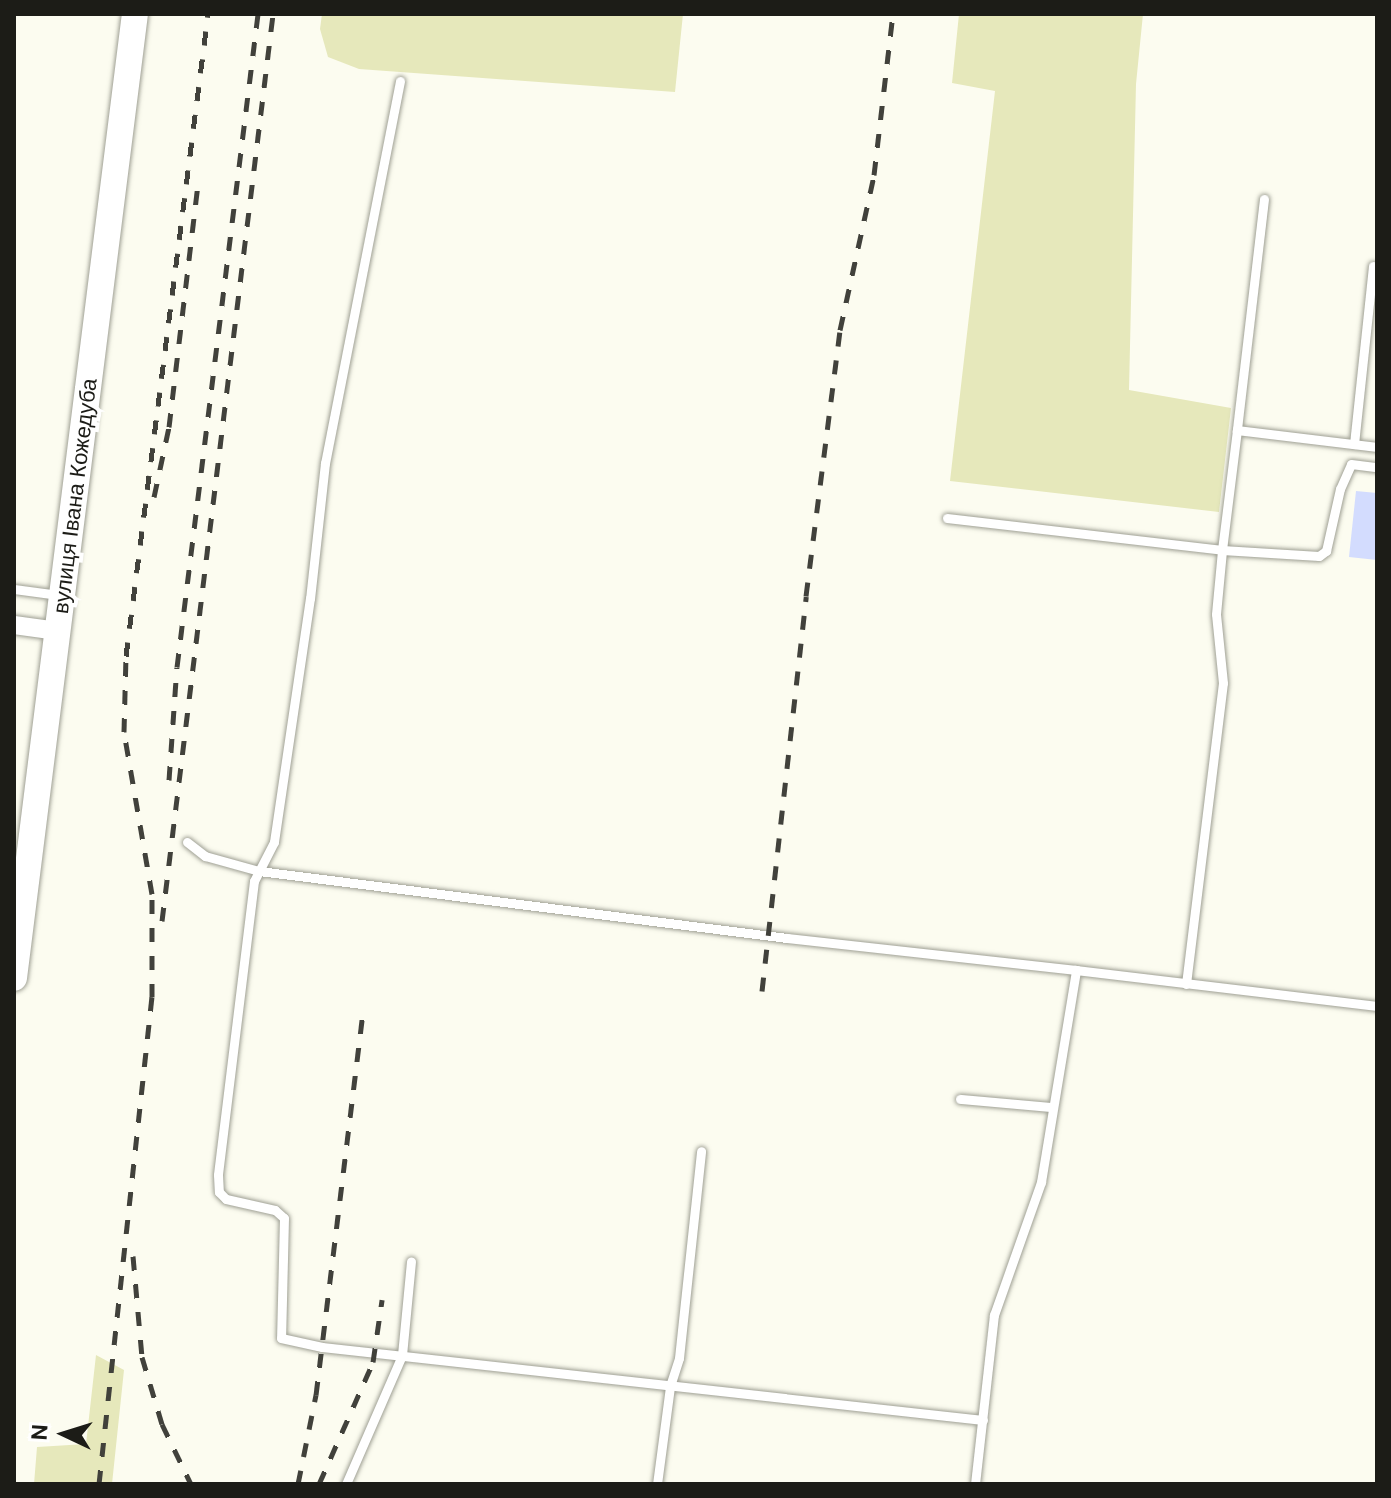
<!DOCTYPE html>
<html>
<head>
<meta charset="utf-8">
<style>
	body { margin:0 }
	#map { position:relative; width:1391px; height:1498px; overflow:hidden; background:#fcfcf0; font-family:"DM Sans",sans-serif }
	div>[style] { position:absolute }
	.green>* { inset:0; background:#e6e8bb }
	.water>* { inset:0; background:#d3dcfe }
	.roads { filter:drop-shadow(0 0 2px #9fa094) drop-shadow(0 0 2px #9fa094) }
	.lane>* { height:9px; margin:-4.5px; padding:0 4.5px; transform-origin:4.5px; border-radius:4.5px; background:#fff }
	.street>* { height:18px; margin:-9px; padding:0 9px; transform-origin:9px; border-radius:9px; background:#fff }
	.secondary>* { height:26px; margin:-13px; padding:0 13px; transform-origin:13px; border-radius:13px; background:#fff }
	.rail>* { height:5px; margin-top:-2.5px; transform-origin:0; background:repeating-linear-gradient(90deg,#41413b 0 14px,transparent 0 28px) }
	span { translate:-50% -50%; white-space:nowrap; text-align:center; line-height:1.15; -webkit-text-stroke:8px #fff; paint-order:stroke }
	.street-label { font-size:22px; color:#1c1c17 }
	.frame { position:absolute; inset:0; border:16px solid #1c1c17; pointer-events:none }
	.north { position:absolute; left:24px; top:1394px; width:80px; height:80px; -webkit-text-stroke:6px #fff; paint-order:stroke; rotate:274deg; font-size:22px; font-weight:700; line-height:32px; text-align:center; color:#1c1c17 }
	.north::after { content:''; display:block; margin:auto; width:28px; height:36px; background:#1c1c17; clip-path:polygon(50% 0,100% 100%,50% 72%,0 100%) }
</style>
</head>
<body>
<div id="map">
	<div class="green">
		<div style="clip-path:polygon(322px 14px,683px 14px,675px 92px,359px 69px,328px 57px,320px 29px)"></div>
		<div style="clip-path:polygon(959px 14px,1143px 14px,1136px 84px,1129px 390px,1231px 408px,1219px 512px,950px 481px,995px 91px,952px 83px)"></div>
		<div style="clip-path:polygon(96px 1355px,124px 1370px,112px 1484px,34px 1484px,37px 1447px,86px 1444px)"></div>
	</div>
	<div class="water">
		<div style="clip-path:polygon(1356px 491px,1377px 493px,1377px 560px,1349px 557px)"></div>
	</div>
	<div class="roads">
		<div class="lane">
			<div style="left:400px;top:81px;width:389px;rotate:101.1deg"></div>
			<div style="left:325px;top:463px;width:136px;rotate:96.3deg"></div>
			<div style="left:310px;top:598px;width:247px;rotate:98.4deg"></div>
			<div style="left:274px;top:842px;width:44px;rotate:117.1deg"></div>
			<div style="left:254px;top:881px;width:296px;rotate:97deg"></div>
			<div style="left:218px;top:1175px;width:17px;rotate:87deg"></div>
			<div style="left:219px;top:1192px;width:10px;rotate:45deg"></div>
			<div style="left:226px;top:1199px;width:50px;rotate:12.7deg"></div>
			<div style="left:275px;top:1210px;width:12px;rotate:42deg"></div>
			<div style="left:284px;top:1218px;width:120px;rotate:91.4deg"></div>
			<div style="left:281px;top:1338px;width:42px;rotate:12.4deg"></div>
			<div style="left:322px;top:1347px;width:665px;rotate:6.3deg"></div>
			<div style="left:1264px;top:199px;width:233px;rotate:96.7deg"></div>
			<div style="left:1237px;top:430px;width:141px;rotate:6.9deg"></div>
			<div style="left:1354px;top:444px;width:179px;rotate:-83.9deg"></div>
			<div style="left:947px;top:518px;width:277px;rotate:6.6deg"></div>
			<div style="left:1222px;top:550px;width:121px;rotate:-82.9deg"></div>
			<div style="left:14px;top:589px;width:45px;rotate:7.6deg"></div>
			<div style="left:187px;top:842px;width:23px;rotate:38deg"></div>
			<div style="left:205px;top:856px;width:56px;rotate:15.5deg"></div>
			<div style="left:259px;top:871px;width:532px;rotate:7.23deg"></div>
			<div style="left:787px;top:938px;width:291px;rotate:6.3deg"></div>
			<div style="left:1186px;top:984px;width:303px;rotate:-83deg"></div>
			<div style="left:1223px;top:683px;width:69px;rotate:-95.8deg"></div>
			<div style="left:1216px;top:614px;width:64px;rotate:-84.6deg"></div>
			<div style="left:1222px;top:550px;width:97px;rotate:3.5deg"></div>
			<div style="left:1319px;top:556px;width:9px;rotate:-36deg"></div>
			<div style="left:1326px;top:551px;width:64px;rotate:-77.3deg"></div>
			<div style="left:1340px;top:489px;width:27px;rotate:-66deg"></div>
			<div style="left:1351px;top:464px;width:26px;rotate:7deg"></div>
			<div style="left:960px;top:1099px;width:92px;rotate:5deg"></div>
			<div style="left:346px;top:1484px;width:141px;rotate:-66.5deg"></div>
			<div style="left:402px;top:1355px;width:94px;rotate:-84.5deg"></div>
			<div style="left:657px;top:1484px;width:99px;rotate:-82.4deg"></div>
			<div style="left:670px;top:1386px;width:29px;rotate:-72deg"></div>
			<div style="left:679px;top:1358px;width:208px;rotate:-83.9deg"></div>
			<div style="left:975px;top:1484px;width:170px;rotate:-83.6deg"></div>
			<div style="left:994px;top:1315px;width:141px;rotate:-70.5deg"></div>
			<div style="left:1041px;top:1182px;width:215px;rotate:-80.6deg"></div>
			<div style="left:1076px;top:970px;width:303px;rotate:6.8deg"></div>
		</div>
		<div class="street">
			<div style="left:14px;top:625px;width:44px;rotate:7.8deg"></div>
		</div>
		<div class="secondary">
			<div style="left:14px;top:978px;width:972px;rotate:-82.85deg"></div>
		</div>
	</div>
	<div class="rail">
		<div style="left:154px;top:497px;width:72px;rotate:-77.9deg"></div>
		<div style="left:169px;top:427px;width:244px;rotate:-83.2deg"></div>
		<div style="left:169px;top:780px;width:113px;rotate:-86deg"></div>
		<div style="left:177px;top:667px;width:658px;rotate:-82.93deg"></div>
		<div style="left:162px;top:921px;width:914px;rotate:-83.02deg"></div>
		<div style="left:762px;top:991px;width:397px;rotate:-83.6deg"></div>
		<div style="left:806px;top:596px;width:268px;rotate:-82.7deg"></div>
		<div style="left:840px;top:330px;width:159px;rotate:-77.6deg"></div>
		<div style="left:874px;top:175px;width:162px;rotate:-83.3deg"></div>
		<div style="left:133px;top:1256px;width:101px;rotate:84.9deg"></div>
		<div style="left:142px;top:1357px;width:70px;rotate:73.4deg"></div>
		<div style="left:162px;top:1424px;width:67px;rotate:64.2deg"></div>
		<div style="left:99px;top:1484px;width:490px;rotate:-83.8deg"></div>
		<div style="left:152px;top:997px;width:103px;rotate:-90deg"></div>
		<div style="left:152px;top:894px;width:164px;rotate:-99.8deg"></div>
		<div style="left:124px;top:732px;width:76px;rotate:-88.5deg"></div>
		<div style="left:126px;top:656px;width:647px;rotate:-82.72deg"></div>
		<div style="left:298px;top:1484px;width:91px;rotate:-78.6deg"></div>
		<div style="left:316px;top:1395px;width:386px;rotate:-83deg"></div>
		<div style="left:319px;top:1484px;width:133px;rotate:-66.1deg"></div>
		<div style="left:373px;top:1362px;width:63px;rotate:-81.7deg"></div>
	</div>
	<div class="street-label">
		<span style="left:75px;top:496px;rotate:-83deg">вулиця Івана Кожедуба</span>
	</div>
	<div class="frame"></div>
	<div class="north">N</div>
</div>
</body>
</html>
